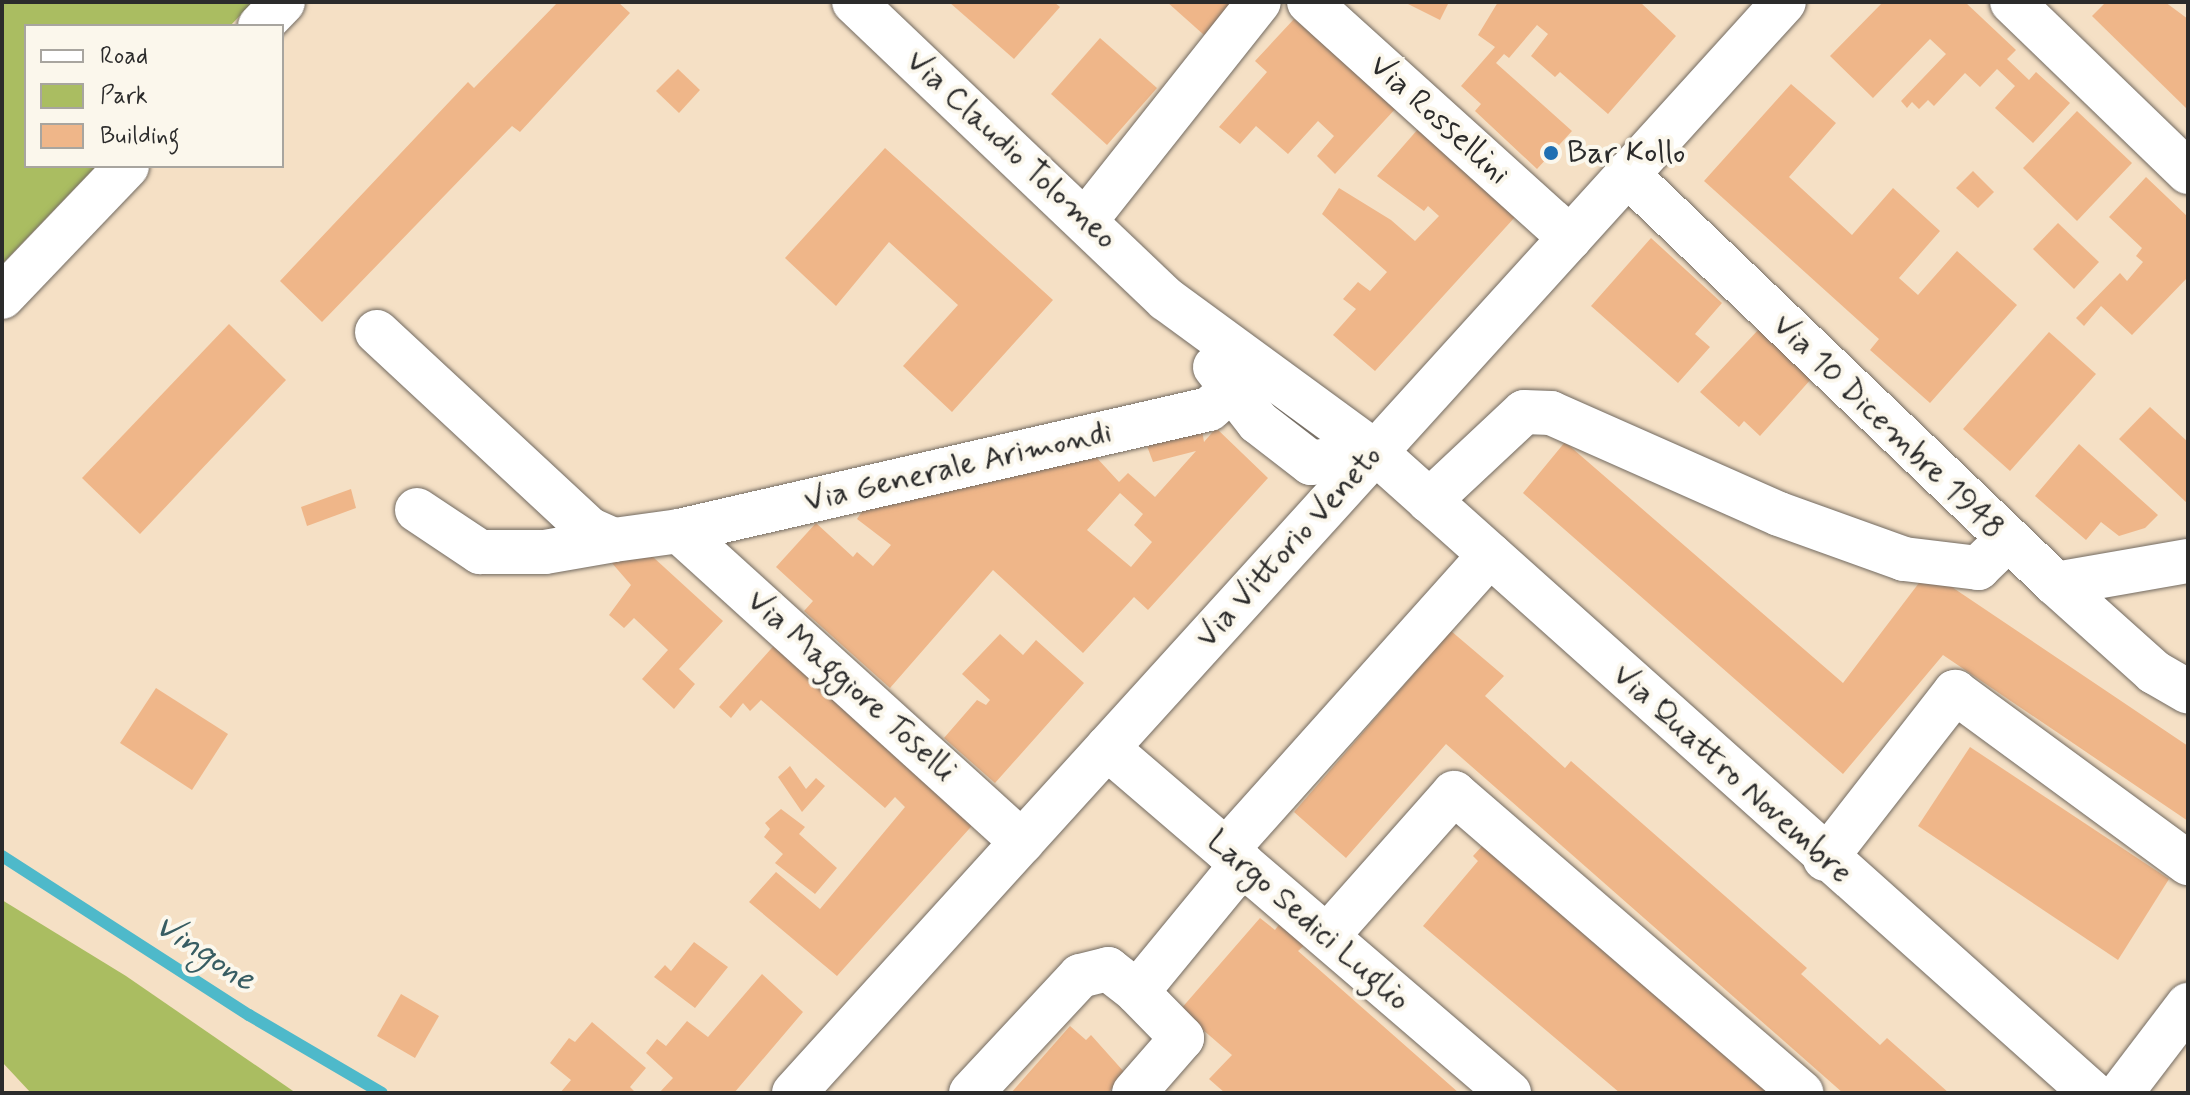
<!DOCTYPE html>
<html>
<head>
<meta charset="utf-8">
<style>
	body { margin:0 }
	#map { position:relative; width:2190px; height:1095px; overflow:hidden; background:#f5e0c5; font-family:Mynerve,sans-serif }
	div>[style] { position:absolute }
	.green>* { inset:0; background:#aabd61 }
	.stream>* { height:12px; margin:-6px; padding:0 6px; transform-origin:6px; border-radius:6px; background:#4eb9ca }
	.building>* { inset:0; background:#efb689 }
	.roads { filter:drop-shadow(0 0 2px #726a61) drop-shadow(0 0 2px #726a61) }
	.minor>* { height:44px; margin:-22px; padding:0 22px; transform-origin:22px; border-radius:22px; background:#fff }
	.major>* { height:44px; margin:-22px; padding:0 22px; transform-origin:22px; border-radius:22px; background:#fff }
	.dots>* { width:22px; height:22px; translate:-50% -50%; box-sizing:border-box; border:4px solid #fbf7ec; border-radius:50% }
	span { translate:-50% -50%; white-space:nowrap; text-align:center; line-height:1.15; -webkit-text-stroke:8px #fbf7ec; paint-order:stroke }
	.street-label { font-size:32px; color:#2b2b2b }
	.poi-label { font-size:32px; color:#2b2b2b }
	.left { translate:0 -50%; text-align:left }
	.water-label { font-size:34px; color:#375d63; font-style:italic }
	.frame { position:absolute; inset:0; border:4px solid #2b2b2b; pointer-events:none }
	.legend { position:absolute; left:24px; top:24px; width:260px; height:144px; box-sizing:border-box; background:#fbf7ec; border:2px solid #a8a59f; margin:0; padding:10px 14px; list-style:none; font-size:24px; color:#2b2b2b }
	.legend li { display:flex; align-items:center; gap:16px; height:40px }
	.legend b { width:40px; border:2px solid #a8a59f }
</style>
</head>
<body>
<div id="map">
	<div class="green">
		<div style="clip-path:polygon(2px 2px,253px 2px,230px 26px,26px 26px,26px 166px,96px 166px,2px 264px)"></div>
		<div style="clip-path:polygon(2px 900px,126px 976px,296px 1093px,31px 1093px,2px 1062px)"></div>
	</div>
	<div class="stream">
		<div style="left:2px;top:856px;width:294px;rotate:32.8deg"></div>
		<div style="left:249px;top:1015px;width:154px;rotate:30.4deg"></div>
	</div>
	<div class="building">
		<div style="clip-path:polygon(558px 2px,618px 2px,630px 13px,520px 132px,512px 126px,322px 322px,280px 281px,468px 82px,474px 88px)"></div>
		<div style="clip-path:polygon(949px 2px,1054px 2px,1060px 7px,1014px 59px)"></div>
		<div style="clip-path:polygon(1167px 2px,1232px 2px,1204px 35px)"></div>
		<div style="clip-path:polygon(1404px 2px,1449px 2px,1440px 20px)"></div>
		<div style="clip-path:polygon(1498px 2px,1640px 2px,1676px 36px,1608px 114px,1560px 72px,1555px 77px,1531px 56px,1548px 34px,1537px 25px,1509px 58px,1504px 54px,1496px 63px,1572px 131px,1537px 169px,1475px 111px,1481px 104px,1461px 86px,1495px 47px,1478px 35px)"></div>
		<div style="clip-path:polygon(1883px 2px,1965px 2px,2016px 50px,2007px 59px,2029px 80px,2036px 72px,2070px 103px,2033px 143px,1995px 108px,2015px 86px,1997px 69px,1980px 87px,1965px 73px,1934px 106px,1928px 100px,1919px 109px,1912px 102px,1907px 108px,1901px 101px,1946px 54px,1930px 39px,1873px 98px,1830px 56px)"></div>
		<div style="clip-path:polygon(2106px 2px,2165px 2px,2188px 19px,2188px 110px,2092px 16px)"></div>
		<div style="clip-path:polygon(1294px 19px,1397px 107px,1335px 174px,1317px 156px,1334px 136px,1318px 121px,1288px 154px,1256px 126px,1240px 144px,1219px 127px,1267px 72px,1255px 61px)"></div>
		<div style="clip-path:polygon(1100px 38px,1157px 88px,1107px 145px,1051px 94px)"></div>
		<div style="clip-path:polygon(678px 69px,700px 90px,679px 113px,656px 91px)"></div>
		<div style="clip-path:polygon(1791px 84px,1836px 123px,1789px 177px,1852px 235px,1893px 188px,1940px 231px,1899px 278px,1918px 295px,1957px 251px,2017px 305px,1930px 403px,1870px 350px,1879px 339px,1704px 181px)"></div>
		<div style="clip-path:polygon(2077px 111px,2132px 163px,2077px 221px,2023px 168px)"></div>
		<div style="clip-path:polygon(1425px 121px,1525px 206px,1375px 371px,1333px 335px,1356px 309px,1343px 299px,1358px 282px,1370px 291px,1387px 272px,1322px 214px,1339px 188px,1391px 220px,1415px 241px,1439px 216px,1428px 206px,1424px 211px,1377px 176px)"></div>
		<div style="clip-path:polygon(885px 148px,1053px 300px,952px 412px,903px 366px,958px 305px,889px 242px,836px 306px,785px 258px)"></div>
		<div style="clip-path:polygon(1973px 171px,1994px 192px,1978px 208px,1956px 188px)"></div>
		<div style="clip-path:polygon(2146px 177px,2188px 217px,2188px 277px,2132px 335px,2101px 306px,2084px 326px,2076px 318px,2120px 273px,2127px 281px,2143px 262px,2136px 256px,2142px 248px,2109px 217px)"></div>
		<div style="clip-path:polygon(2058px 223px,2099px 262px,2074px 289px,2033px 249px)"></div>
		<div style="clip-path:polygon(1651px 238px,1722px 303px,1695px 334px,1710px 347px,1678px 383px,1591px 306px)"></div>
		<div style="clip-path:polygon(229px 324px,286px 380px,140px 534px,82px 478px)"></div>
		<div style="clip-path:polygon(1759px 329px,1812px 378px,1760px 436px,1744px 421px,1739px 427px,1700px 392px)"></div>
		<div style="clip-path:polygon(2049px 332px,2096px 374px,2010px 471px,1963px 429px)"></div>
		<div style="clip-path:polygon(2150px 407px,2188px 442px,2188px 504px,2119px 439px)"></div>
		<div style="clip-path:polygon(evenodd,1216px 428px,1268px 478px,1148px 610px,1134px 597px,1083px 653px,993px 570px,890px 688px,804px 611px,813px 601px,776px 567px,816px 523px,853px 557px,857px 552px,873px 566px,891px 545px,857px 519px,865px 507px,1096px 457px,1119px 482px,1128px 473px,1155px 497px,1196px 451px,1153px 462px,1147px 446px,1202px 430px,1204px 442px,1216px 428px,1120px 493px,1143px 514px,1134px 525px,1152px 542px,1131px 567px,1087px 530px,1120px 493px)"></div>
		<div style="clip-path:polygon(1565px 442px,1843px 683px,1928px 571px,2188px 746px,2188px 821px,1943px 655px,1843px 774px,1523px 493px)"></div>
		<div style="clip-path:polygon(2079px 444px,2158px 515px,2145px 528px,2119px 536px,2101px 522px,2086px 540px,2035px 496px)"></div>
		<div style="clip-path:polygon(351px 489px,356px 508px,307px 526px,301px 507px)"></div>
		<div style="clip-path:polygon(653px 557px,723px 621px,679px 669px,695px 684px,674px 709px,642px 679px,668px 650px,634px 618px,624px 628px,609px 615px,631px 585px,611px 562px)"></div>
		<div style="clip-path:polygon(1451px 631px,1504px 676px,1485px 696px,1565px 768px,1571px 761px,1807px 968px,1801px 974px,1880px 1045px,1887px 1038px,1949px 1093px,1843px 1093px,1446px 744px,1346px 858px,1294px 812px)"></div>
		<div style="clip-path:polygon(1000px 634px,1023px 655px,1036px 640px,1084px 683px,995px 783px,944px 738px,977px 700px,986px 705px,990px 700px,962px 674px)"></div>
		<div style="clip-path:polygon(778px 641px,978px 819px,837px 976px,749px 902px,776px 872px,820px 909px,905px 807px,895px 797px,885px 808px,761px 700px,750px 711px,743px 703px,731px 718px,719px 707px)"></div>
		<div style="clip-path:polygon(156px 688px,228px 734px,192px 790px,120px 743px)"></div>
		<div style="clip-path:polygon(1970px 747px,2169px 879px,2118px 960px,1918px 826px)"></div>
		<div style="clip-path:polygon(790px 766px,806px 789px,816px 778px,825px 786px,802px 812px,778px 777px)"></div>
		<div style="clip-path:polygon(781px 809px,805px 827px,799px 834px,837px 868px,815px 894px,775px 863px,783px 854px,764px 837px,770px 829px,765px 823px)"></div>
		<div style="clip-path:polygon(1485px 843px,1776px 1093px,1620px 1093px,1423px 926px,1478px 861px,1473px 856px)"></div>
		<div style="clip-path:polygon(1260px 918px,1275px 930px,1283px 919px,1309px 941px,1298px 951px,1459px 1093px,1225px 1093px,1209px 1079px,1232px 1055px,1180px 1010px)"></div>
		<div style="clip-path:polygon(694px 942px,728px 967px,695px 1008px,654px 977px,665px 965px,671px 971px)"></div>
		<div style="clip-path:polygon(762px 974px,803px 1012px,734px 1093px,659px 1093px,673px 1078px,646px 1053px,657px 1039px,666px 1046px,687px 1021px,708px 1037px)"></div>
		<div style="clip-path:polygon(401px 994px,439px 1016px,415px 1058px,377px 1036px)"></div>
		<div style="clip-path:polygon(592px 1022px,646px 1068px,630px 1087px,636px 1093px,560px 1093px,571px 1080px,550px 1063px,569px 1038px,575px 1042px)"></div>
		<div style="clip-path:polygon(1070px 1026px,1086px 1040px,1091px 1035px,1125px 1073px,1108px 1093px,1011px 1093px)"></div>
	</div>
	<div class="roads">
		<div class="minor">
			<div style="left:854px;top:2px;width:431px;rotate:43.6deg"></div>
			<div style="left:1166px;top:299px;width:259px;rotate:36.2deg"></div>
			<div style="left:1375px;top:452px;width:962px;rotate:41.8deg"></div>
			<div style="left:1309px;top:2px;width:352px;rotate:42.1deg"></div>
			<div style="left:2012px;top:2px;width:245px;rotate:44deg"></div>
			<div style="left:260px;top:26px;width:33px;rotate:-46deg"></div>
			<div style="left:1627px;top:174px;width:593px;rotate:43.7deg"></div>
			<div style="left:2056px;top:584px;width:134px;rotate:-9.9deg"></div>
			<div style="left:1086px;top:220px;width:278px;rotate:-51.6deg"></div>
			<div style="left:2px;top:297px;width:181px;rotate:-46.3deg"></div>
			<div style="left:377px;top:332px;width:289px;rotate:42.9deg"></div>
			<div style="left:589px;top:529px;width:27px;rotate:24deg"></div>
			<div style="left:614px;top:540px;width:66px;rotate:-7.9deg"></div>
			<div style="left:679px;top:531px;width:544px;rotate:-12.96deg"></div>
			<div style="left:1209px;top:409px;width:30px;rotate:-40deg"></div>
			<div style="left:1215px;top:367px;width:70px;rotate:52deg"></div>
			<div style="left:1258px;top:422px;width:67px;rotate:37.7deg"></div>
			<div style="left:1311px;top:463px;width:65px;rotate:-9.8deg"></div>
			<div style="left:1429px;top:501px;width:130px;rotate:-43.1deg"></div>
			<div style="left:1524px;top:412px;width:27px;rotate:2deg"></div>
			<div style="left:1551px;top:413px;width:249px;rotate:23.9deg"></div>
			<div style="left:1779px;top:514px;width:133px;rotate:19.8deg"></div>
			<div style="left:1904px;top:559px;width:75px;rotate:6.9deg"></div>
			<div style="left:1978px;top:568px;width:39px;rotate:-44deg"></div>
			<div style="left:417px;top:510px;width:76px;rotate:33.7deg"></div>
			<div style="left:480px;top:552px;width:65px"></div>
			<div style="left:545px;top:552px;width:70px;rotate:-9.9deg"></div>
			<div style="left:679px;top:531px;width:463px;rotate:42.2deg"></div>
			<div style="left:2056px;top:584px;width:132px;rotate:41.9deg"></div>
			<div style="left:2154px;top:672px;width:39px;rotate:30deg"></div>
			<div style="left:1107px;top:748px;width:530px;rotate:40.64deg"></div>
			<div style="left:1226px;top:850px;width:396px;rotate:-48.2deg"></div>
			<div style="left:1825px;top:859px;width:212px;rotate:-52.1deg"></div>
			<div style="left:1955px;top:692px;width:289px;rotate:36.3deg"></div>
			<div style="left:1328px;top:935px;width:190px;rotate:-48.4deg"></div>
			<div style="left:1454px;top:793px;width:459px;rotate:40.8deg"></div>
			<div style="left:971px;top:1093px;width:160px;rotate:-47deg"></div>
			<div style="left:1080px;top:976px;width:29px;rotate:-14deg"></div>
			<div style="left:1108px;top:969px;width:37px;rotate:38deg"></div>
			<div style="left:1137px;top:992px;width:166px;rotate:-50.6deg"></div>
			<div style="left:1134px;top:1093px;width:73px;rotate:-48.9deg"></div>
			<div style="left:1182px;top:1038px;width:64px;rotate:-134.4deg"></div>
			<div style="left:2121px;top:1093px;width:111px;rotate:-52.7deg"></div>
		</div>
		<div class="major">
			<div style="left:794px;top:1093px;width:1473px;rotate:-47.78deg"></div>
		</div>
	</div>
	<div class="dots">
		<div style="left:1551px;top:153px;background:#1f6fb2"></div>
	</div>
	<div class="street-label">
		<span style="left:1439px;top:120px;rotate:42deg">Via Rossellini</span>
		<span style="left:1011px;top:150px;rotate:43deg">Via Claudio Tolomeo</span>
		<span style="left:1888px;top:427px;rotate:44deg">Via 10 Dicembre 1948</span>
		<span style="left:958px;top:467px;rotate:-13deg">Via Generale Arimondi</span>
		<span style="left:1289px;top:547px;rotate:-48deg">Via Vittorio Veneto</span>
		<span style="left:851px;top:686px;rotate:42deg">Via Maggiore Toselli</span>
		<span style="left:1732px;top:774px;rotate:42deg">Via Quattro Novembre</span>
		<span style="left:1308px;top:921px;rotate:41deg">Largo Sedici Luglio</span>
	</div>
	<div class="poi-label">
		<span class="left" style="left:1567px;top:153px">Bar Kollo</span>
	</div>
	<div class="water-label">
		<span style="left:205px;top:953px;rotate:33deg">Vingone</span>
	</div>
	<div class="frame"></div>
	<ul class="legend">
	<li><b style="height:10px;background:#fff"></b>Road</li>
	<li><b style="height:22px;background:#aabd61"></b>Park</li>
	<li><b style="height:22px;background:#efb689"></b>Building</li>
	</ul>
</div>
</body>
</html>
